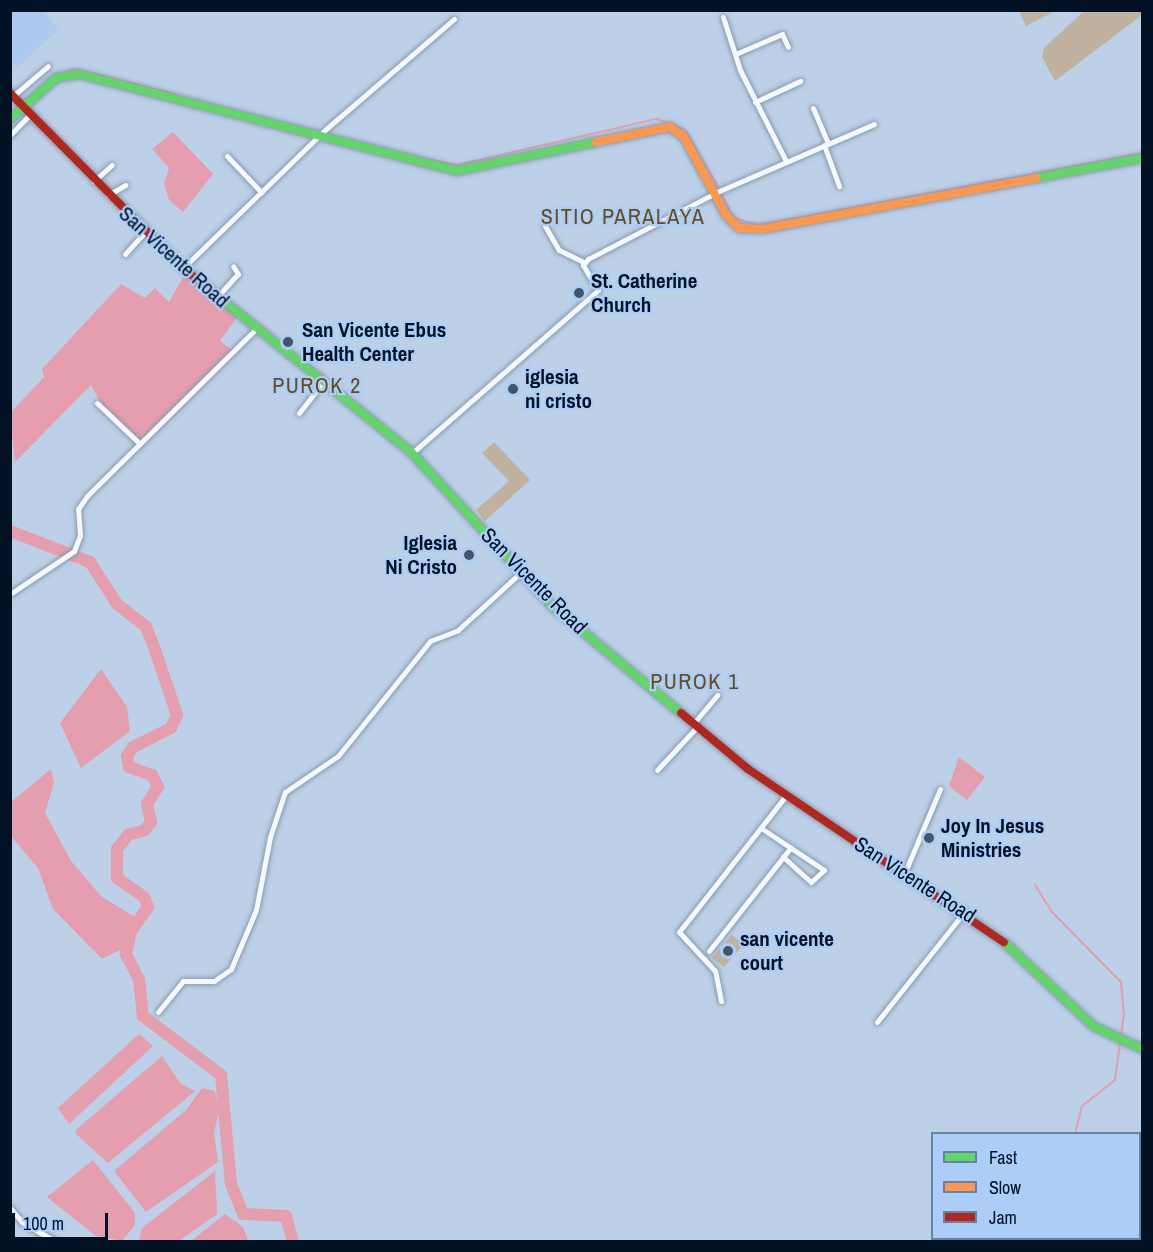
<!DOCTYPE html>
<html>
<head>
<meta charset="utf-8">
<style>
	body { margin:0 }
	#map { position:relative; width:1153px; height:1252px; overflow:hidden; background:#bcd0e8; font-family:"Archivo Narrow",sans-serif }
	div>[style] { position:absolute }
	.built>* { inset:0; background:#accaef }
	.green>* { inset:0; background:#c0b29f }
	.water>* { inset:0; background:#e49ead }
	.stream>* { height:2px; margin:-1px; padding:0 1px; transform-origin:1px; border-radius:1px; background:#e49ead }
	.river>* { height:12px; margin:-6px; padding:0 6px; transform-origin:6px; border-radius:6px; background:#e49ead }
	.roads { filter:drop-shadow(0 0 2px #899aae) drop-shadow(0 0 2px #899aae) }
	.street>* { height:5px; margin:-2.5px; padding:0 2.5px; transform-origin:2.5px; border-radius:2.5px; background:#f5f8fc }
	.fast>* { height:8px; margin:-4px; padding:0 4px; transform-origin:4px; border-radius:4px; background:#63d668 }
	.slow>* { height:8px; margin:-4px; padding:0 4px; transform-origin:4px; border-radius:4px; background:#ff974d }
	.jam>* { height:8px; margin:-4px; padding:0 4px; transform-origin:4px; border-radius:4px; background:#b3261e }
	.dots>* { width:16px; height:16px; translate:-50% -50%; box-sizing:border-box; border:3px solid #abcef9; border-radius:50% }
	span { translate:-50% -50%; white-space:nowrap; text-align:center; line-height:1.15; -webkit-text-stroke:4.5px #abcef9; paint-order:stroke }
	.street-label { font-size:21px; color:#031124 }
	.poi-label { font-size:21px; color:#031124; font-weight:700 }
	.left { translate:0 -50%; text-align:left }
	.right { translate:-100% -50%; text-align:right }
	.neighbourhood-label { font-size:22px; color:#6c4a17; letter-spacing:1.5px }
	.frame { position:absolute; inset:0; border:12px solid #031124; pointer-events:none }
	.legend { position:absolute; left:931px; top:1132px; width:210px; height:108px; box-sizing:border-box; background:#abcef9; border:2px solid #6882a4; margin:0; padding:8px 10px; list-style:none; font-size:18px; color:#031124 }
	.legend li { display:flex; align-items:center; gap:12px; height:30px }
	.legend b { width:30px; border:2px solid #6882a4 }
	.scale { position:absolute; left:12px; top:1213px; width:96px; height:27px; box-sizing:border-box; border:3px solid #031124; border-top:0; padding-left:8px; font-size:18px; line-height:21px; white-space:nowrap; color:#031124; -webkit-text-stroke:4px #abcef9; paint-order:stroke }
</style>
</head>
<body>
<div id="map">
	<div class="built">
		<div style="clip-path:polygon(11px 10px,44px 11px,58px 30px,17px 68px,11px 61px)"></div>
	</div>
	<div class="green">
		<div style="clip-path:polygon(1019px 11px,1019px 10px,1055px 11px,1026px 26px)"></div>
		<div style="clip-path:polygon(1084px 11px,1142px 11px,1142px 15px,1055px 81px,1042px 57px,1044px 48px)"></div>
		<div style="clip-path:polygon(494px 442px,530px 480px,485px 521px,476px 510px,509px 481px,482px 453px)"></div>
		<div style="clip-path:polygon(732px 935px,743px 945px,724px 967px,712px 958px)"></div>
	</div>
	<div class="water">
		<div style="clip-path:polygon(173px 132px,213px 174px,183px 212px,169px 200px,164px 183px,169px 168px,152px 149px)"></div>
		<div style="clip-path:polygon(186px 272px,237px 317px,220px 341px,233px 351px,140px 442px,101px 403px,91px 385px,15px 462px,10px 413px,44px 377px,42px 369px,121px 284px,145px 298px,155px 288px,169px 302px)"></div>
		<div style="clip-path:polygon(101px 669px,127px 707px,130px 731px,81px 768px,60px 723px)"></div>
		<div style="clip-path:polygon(959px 757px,985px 777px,967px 800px,949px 786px)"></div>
		<div style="clip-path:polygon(51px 769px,54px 782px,45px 813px,71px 861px,102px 897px,135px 917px,122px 949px,102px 959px,53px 909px,38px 868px,11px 836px,11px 802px)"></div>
		<div style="clip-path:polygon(139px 1034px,153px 1046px,69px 1124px,58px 1108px)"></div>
		<div style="clip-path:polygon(162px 1056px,181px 1084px,195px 1091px,108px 1163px,75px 1133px,78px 1128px)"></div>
		<div style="clip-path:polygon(202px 1088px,215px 1091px,219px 1110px,214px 1133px,218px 1162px,146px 1212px,114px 1171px,186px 1110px)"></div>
		<div style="clip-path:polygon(93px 1160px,135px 1213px,135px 1225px,122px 1241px,96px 1236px,47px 1197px)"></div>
		<div style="clip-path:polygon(215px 1171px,217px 1214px,179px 1241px,139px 1241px,142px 1228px)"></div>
		<div style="clip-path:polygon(225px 1214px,243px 1227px,248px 1241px,191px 1241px)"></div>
	</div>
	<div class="stream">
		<div style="left:56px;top:75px;width:20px;rotate:-18deg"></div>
		<div style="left:75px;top:69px;width:106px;rotate:14.2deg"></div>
		<div style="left:404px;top:154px;width:54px;rotate:11.7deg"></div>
		<div style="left:457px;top:165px;width:205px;rotate:-13deg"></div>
		<div style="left:657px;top:119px;width:30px;rotate:20deg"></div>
		<div style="left:685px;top:129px;width:68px;rotate:60deg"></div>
		<div style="left:721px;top:193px;width:28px;rotate:63deg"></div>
		<div style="left:734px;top:218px;width:26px;rotate:16deg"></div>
		<div style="left:759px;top:225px;width:390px;rotate:-10.6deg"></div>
		<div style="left:1035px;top:885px;width:31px;rotate:58deg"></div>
		<div style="left:1051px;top:911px;width:100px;rotate:45.4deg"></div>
		<div style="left:1121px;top:982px;width:32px;rotate:85deg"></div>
		<div style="left:1124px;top:1014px;width:67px;rotate:97.8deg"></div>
		<div style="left:1115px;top:1080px;width:42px;rotate:141.8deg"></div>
		<div style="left:1082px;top:1106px;width:29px;rotate:104deg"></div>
		<div style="left:1075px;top:1238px;width:4px;rotate:63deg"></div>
	</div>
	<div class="river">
		<div style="left:10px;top:531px;width:86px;rotate:21.2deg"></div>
		<div style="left:90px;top:562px;width:50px;rotate:57.3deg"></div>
		<div style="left:117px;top:604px;width:37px;rotate:38deg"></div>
		<div style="left:146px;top:627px;width:18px;rotate:68deg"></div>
		<div style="left:153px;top:644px;width:75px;rotate:71.3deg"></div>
		<div style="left:177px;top:715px;width:14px;rotate:115deg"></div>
		<div style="left:171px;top:728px;width:42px;rotate:153.4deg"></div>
		<div style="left:133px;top:747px;width:11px;rotate:124deg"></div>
		<div style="left:127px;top:756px;width:11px;rotate:80deg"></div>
		<div style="left:129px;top:767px;width:24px;rotate:19deg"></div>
		<div style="left:152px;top:775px;width:13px;rotate:63deg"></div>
		<div style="left:158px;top:787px;width:20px;rotate:123deg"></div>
		<div style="left:147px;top:804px;width:18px;rotate:77deg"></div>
		<div style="left:151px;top:822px;width:10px;rotate:127deg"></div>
		<div style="left:145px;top:830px;width:18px;rotate:164deg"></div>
		<div style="left:128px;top:835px;width:18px;rotate:128deg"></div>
		<div style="left:117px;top:849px;width:29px;rotate:90deg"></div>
		<div style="left:117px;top:878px;width:33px;rotate:35deg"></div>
		<div style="left:144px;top:897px;width:11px;rotate:68deg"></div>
		<div style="left:148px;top:907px;width:29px;rotate:125deg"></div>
		<div style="left:131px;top:931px;width:24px;rotate:102deg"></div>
		<div style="left:126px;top:954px;width:28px;rotate:63deg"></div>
		<div style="left:139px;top:979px;width:37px;rotate:84deg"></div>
		<div style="left:143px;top:1016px;width:98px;rotate:37.1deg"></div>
		<div style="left:221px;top:1075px;width:109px;rotate:84.8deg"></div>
		<div style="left:231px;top:1184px;width:32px;rotate:68deg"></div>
		<div style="left:243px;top:1214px;width:43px;rotate:2.7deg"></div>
		<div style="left:286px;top:1216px;width:27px;rotate:75deg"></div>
	</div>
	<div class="roads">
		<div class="street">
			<div style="left:723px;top:17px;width:56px;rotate:72.2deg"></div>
			<div style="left:740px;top:70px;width:102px;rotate:63.2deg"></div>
			<div style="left:738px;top:53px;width:48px;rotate:-23.4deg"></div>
			<div style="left:782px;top:34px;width:14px;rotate:65deg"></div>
			<div style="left:13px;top:96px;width:46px;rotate:-40.6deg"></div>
			<div style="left:755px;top:102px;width:50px;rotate:-25deg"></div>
			<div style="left:813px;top:108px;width:38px;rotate:67deg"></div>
			<div style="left:10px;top:135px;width:29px;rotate:-46deg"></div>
			<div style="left:824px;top:145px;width:44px;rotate:69.9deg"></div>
			<div style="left:227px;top:156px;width:50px;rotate:46.6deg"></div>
			<div style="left:94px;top:181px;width:24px;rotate:-42deg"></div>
			<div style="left:108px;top:195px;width:20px;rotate:-30deg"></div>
			<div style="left:545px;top:226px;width:28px;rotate:60deg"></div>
			<div style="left:559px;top:250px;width:28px;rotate:26deg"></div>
			<div style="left:125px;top:254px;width:30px;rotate:-48deg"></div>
			<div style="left:183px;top:268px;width:199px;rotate:-44.2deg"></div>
			<div style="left:326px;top:129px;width:169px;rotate:-40.7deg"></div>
			<div style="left:217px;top:297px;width:31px;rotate:-48deg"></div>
			<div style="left:238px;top:274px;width:9px;rotate:-122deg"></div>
			<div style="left:97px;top:403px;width:59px;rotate:43.6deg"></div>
			<div style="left:299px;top:413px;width:41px;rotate:-52deg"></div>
			<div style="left:412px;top:453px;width:247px;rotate:-41.2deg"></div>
			<div style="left:598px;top:290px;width:29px;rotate:-121deg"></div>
			<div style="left:583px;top:265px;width:8px;rotate:-50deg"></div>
			<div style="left:588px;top:259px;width:145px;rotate:-27.4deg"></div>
			<div style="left:717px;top:192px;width:171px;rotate:-23.4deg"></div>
			<div style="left:10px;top:594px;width:77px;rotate:-33.9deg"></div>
			<div style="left:74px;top:551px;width:17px;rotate:-69deg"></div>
			<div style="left:80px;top:535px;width:26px;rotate:-94deg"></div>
			<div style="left:78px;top:509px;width:16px;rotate:-55deg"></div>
			<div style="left:87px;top:496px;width:236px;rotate:-44.7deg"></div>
			<div style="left:693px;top:724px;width:38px;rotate:-50deg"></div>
			<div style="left:657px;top:770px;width:59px;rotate:-47.1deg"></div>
			<div style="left:761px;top:828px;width:76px;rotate:33.7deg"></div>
			<div style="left:824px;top:870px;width:18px;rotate:137deg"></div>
			<div style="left:811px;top:882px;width:38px;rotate:-138deg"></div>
			<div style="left:905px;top:872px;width:90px;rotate:-67.1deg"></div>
			<div style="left:709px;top:951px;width:132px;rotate:-51.7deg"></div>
			<div style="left:721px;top:1001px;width:31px;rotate:-101deg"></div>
			<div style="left:715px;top:971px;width:53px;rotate:-132.7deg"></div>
			<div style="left:679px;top:932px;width:172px;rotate:-51.9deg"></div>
			<div style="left:158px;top:1012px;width:40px;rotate:-51deg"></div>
			<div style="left:183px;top:981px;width:31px"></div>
			<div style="left:214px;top:981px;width:21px;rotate:-35deg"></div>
			<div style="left:231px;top:969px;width:64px;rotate:-67deg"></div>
			<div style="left:256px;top:910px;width:74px;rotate:-79.1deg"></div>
			<div style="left:270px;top:837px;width:47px;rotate:-71.6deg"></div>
			<div style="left:285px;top:792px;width:64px;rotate:-34.2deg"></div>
			<div style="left:338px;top:756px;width:147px;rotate:-51.3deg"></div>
			<div style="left:430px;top:641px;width:30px;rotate:-21deg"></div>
			<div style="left:458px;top:630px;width:86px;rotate:-42.6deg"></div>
			<div style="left:877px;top:1022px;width:142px;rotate:-51.6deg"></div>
			<div style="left:10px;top:1208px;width:18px;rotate:49deg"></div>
			<div style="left:22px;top:1222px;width:39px;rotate:30deg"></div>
		</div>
		<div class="fast">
			<div style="left:10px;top:119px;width:62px;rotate:-41.7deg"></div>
			<div style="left:56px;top:78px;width:23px;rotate:-10deg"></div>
			<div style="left:79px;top:74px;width:389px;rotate:14.4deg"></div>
			<div style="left:456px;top:171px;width:143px;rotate:-11.7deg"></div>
			<div style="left:1036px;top:178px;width:108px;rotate:-10.7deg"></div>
			<div style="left:220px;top:298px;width:247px;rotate:38.9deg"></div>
			<div style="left:412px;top:453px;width:207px;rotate:47.5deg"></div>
			<div style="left:552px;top:606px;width:168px;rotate:39.7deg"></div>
			<div style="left:1004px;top:942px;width:122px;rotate:43.3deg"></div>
			<div style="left:1093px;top:1026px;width:54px;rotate:25.1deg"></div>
		</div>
		<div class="slow">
			<div style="left:596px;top:142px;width:76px;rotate:-11.5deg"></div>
			<div style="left:670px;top:127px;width:17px;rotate:36deg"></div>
			<div style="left:684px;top:137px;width:89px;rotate:61.7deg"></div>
			<div style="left:726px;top:215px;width:18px;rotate:45deg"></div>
			<div style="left:739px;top:228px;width:23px;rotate:2deg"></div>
			<div style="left:762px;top:229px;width:279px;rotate:-10.5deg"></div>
		</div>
		<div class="jam">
			<div style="left:10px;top:93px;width:246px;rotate:45.3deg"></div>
			<div style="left:183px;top:268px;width:48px;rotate:39deg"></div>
			<div style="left:681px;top:713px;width:87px;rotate:39.9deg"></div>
			<div style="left:748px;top:769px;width:309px;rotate:34.1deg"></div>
		</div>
	</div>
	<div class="dots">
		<div style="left:579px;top:293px;background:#445469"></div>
		<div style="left:288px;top:342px;background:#445469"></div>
		<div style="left:513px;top:389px;background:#445469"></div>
		<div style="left:469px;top:555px;background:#445469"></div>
		<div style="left:929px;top:838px;background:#445469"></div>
		<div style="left:728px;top:951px;background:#445469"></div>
	</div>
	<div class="street-label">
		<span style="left:174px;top:257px;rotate:42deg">San Vicente Road</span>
		<span style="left:534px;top:581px;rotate:45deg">San Vicente Road</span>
		<span style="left:915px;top:880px;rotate:33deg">San Vicente Road</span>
	</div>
	<div class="poi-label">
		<span class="left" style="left:591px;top:293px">St. Catherine<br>Church</span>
		<span class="left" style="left:302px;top:342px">San Vicente Ebus<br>Health Center</span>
		<span class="left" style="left:525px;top:389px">iglesia<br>ni cristo</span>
		<span class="right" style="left:457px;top:555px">Iglesia<br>Ni Cristo</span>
		<span class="left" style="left:941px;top:838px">Joy In Jesus<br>Ministries</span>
		<span class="left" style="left:740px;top:951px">san vicente<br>court</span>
	</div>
	<div class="neighbourhood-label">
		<span style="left:623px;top:217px">SITIO PARALAYA</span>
		<span style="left:317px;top:386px">PUROK 2</span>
		<span style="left:695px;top:682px">PUROK 1</span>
	</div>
	<div class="frame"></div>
	<ul class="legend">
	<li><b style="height:8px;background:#63d668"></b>Fast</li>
	<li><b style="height:8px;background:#ff974d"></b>Slow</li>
	<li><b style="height:8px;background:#b3261e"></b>Jam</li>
	</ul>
	<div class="scale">100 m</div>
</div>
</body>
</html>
